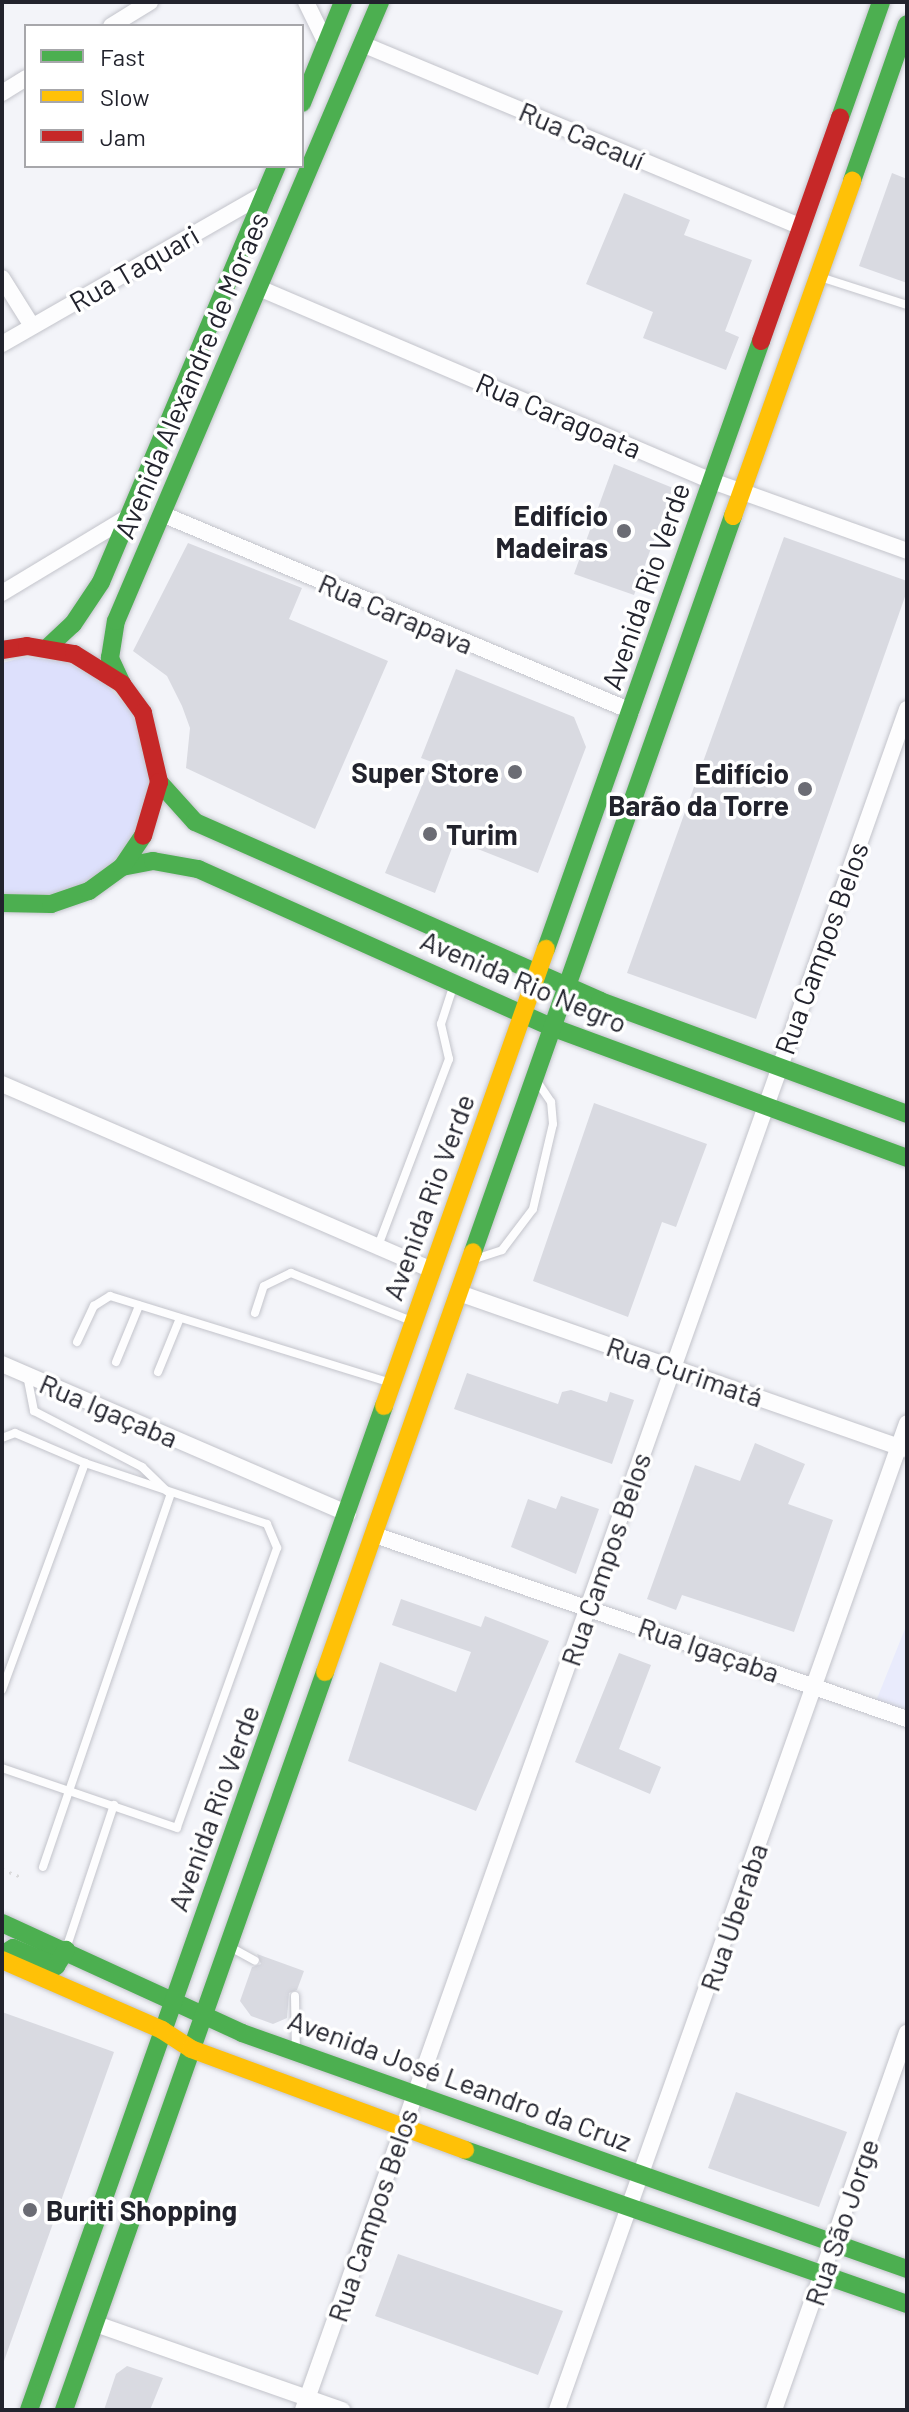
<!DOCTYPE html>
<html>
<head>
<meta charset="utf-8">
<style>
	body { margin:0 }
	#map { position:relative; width:909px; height:2412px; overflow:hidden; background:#f3f4f9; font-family:Barlow,sans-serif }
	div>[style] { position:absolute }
	.built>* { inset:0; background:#e9ebfc }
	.green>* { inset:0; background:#dde0fc }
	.building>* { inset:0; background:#d9dae1 }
	.path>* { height:3px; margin-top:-1.5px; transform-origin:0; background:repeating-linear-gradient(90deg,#dadadc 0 2px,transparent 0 8px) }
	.roads { filter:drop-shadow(0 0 2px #c3c4cb) drop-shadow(0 0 2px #c3c4cb) }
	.lane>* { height:8px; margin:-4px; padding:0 4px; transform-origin:4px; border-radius:4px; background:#fdfdfe }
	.street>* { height:16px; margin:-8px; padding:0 8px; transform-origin:8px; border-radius:8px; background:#fdfdfe }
	.fast>* { height:18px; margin:-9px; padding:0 9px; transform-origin:9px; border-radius:9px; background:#4caf50 }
	.slow>* { height:18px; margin:-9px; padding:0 9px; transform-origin:9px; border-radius:9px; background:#ffc107 }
	.jam>* { height:18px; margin:-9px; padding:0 9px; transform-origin:9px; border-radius:9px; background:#c62828 }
	.dots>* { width:22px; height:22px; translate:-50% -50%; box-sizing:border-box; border:4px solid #fff; border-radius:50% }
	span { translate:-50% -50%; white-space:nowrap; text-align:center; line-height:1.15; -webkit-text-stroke:7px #fff; paint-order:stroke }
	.street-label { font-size:28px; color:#22232d }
	.poi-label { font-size:28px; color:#22232d; font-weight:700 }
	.right { translate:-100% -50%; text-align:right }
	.left { translate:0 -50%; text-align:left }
	.frame { position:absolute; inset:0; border:4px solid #22232d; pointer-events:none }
	.legend { position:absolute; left:24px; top:24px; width:280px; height:144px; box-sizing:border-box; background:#fff; border:2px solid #a7a7ab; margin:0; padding:10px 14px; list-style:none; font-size:24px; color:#22232d }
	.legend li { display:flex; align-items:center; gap:16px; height:40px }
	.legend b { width:40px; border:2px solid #a7a7ab }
</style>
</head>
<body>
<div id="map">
	<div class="built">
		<div style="clip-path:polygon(907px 1624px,907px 1713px,876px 1701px)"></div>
	</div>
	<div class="green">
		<div style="clip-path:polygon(25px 657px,66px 662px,103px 681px,131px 711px,148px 749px,150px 790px,138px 830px,114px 864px,80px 887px,40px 897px,2px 894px,2px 663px)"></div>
	</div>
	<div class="building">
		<div style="clip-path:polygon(892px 173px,907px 179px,907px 283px,859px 266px)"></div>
		<div style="clip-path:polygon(624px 193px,690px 220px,684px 235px,752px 260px,725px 331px,739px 337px,726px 370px,643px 338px,653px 312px,586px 284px)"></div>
		<div style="clip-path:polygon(614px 464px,673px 488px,634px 595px,574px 574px)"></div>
		<div style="clip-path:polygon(784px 537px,907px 581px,907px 591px,756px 1019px,627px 973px)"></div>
		<div style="clip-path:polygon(188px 543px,302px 588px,289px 619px,388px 661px,315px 829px,186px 768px,190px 728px,182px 706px,167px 676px,133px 651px)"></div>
		<div style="clip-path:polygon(456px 669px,574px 717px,586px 747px,538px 873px,455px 840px,435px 893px,385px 873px,432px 762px,421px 758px)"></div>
		<div style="clip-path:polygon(594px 1103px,707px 1144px,676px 1227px,662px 1222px,628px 1317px,533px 1281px)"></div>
		<div style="clip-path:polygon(467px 1373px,558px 1404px,562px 1392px,571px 1390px,607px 1402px,610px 1392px,634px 1400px,612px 1464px,454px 1409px)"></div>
		<div style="clip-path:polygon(755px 1443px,805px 1464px,788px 1504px,833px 1520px,794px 1632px,682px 1595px,676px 1610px,647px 1599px,695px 1465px,740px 1481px)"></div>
		<div style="clip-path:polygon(561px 1496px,599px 1509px,576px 1574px,511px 1547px,528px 1499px,556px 1509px)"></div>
		<div style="clip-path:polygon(401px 1599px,481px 1627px,485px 1616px,549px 1641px,476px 1811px,348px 1761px,380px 1662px,456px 1692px,471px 1652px,392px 1625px)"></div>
		<div style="clip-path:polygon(619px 1653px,651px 1665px,619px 1749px,661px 1767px,650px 1794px,575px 1762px)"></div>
		<div style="clip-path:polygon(257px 1954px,304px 1971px,297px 1990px,289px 1993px,287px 2018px,273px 2024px,251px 2016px,240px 2001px,252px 1967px,261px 1964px)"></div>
		<div style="clip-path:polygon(2px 2012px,114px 2052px,4px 2361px,2px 2361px)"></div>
		<div style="clip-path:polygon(736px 2092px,847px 2132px,819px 2207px,708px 2168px)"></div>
		<div style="clip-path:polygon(398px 2254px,563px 2311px,538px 2375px,375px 2316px)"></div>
		<div style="clip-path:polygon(127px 2366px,163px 2378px,150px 2410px,104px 2410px,116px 2374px)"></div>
	</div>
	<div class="path">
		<div style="left:2px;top:1869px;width:21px;rotate:23deg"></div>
	</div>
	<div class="roads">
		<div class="lane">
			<div style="left:823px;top:278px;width:88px;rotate:17.8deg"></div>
			<div style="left:378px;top:1246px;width:200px;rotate:-69.2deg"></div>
			<div style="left:449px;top:1059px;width:36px;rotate:-103deg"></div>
			<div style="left:441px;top:1024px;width:42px;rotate:-72deg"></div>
			<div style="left:478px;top:1258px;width:25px;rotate:-18deg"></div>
			<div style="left:502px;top:1250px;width:51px;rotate:-52.9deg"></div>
			<div style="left:533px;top:1209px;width:87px;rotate:-76.8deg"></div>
			<div style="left:553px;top:1124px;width:22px;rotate:-95deg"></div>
			<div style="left:551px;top:1102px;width:23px;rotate:-124deg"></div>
			<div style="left:255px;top:1313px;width:28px;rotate:-72deg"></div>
			<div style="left:264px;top:1286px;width:30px;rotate:-26deg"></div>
			<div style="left:291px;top:1273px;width:127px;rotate:21.7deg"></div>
			<div style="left:77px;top:1342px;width:40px;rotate:-65deg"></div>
			<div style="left:94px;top:1306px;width:19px;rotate:-32deg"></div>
			<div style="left:110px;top:1296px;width:291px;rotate:17.2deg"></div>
			<div style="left:116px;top:1362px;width:61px;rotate:-67.7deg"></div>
			<div style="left:158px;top:1372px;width:58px;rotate:-67.8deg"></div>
			<div style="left:27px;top:1375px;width:37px;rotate:79deg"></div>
			<div style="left:34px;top:1411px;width:122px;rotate:27.4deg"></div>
			<div style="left:142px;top:1467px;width:35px;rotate:44deg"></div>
			<div style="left:2px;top:1438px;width:14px;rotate:-21deg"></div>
			<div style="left:15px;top:1433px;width:76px;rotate:23.2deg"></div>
			<div style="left:85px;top:1463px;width:192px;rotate:18.5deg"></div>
			<div style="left:267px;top:1524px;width:26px;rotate:67deg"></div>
			<div style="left:277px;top:1548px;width:297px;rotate:109.7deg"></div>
			<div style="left:177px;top:1828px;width:185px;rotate:-161.1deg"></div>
			<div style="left:2px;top:1690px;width:242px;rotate:-69.9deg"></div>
			<div style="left:43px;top:1867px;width:394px;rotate:-71.1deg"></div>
			<div style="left:232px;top:1948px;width:26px;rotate:29deg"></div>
			<div style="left:66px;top:1949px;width:152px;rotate:-71.6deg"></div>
			<div style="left:295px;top:1996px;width:55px;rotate:89deg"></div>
		</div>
		<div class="street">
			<div style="left:306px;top:2px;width:46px;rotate:64deg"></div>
			<div style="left:111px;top:26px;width:46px;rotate:-31.6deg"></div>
			<div style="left:362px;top:44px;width:476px;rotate:22.6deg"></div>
			<div style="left:2px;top:93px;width:28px;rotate:-32deg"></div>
			<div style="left:2px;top:278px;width:57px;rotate:58deg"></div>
			<div style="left:259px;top:288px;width:492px;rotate:23.1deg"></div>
			<div style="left:712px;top:481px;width:207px;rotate:19.7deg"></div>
			<div style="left:2px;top:344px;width:305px;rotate:-29.8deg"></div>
			<div style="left:162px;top:514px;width:509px;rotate:22.78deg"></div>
			<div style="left:2px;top:593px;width:147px;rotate:-31.1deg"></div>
			<div style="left:2px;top:1084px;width:469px;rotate:23.4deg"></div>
			<div style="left:462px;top:1294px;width:469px;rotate:19.3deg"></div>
			<div style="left:2px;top:1364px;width:377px;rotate:23.4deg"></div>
			<div style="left:375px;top:1535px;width:563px;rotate:19.08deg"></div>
			<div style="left:96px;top:2324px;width:261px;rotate:19.3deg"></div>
			<div style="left:303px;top:2410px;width:1805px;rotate:-70.45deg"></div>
			<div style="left:557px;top:2410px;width:1047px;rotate:-70.47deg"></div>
			<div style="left:774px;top:2410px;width:400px;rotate:-70.6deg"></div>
		</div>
		<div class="fast">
			<div style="left:302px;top:103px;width:109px;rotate:-67.9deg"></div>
			<div style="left:840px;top:118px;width:123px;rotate:-70.5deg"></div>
			<div style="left:852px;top:181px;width:166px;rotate:-70.7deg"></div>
			<div style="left:47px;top:648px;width:35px;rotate:-43deg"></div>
			<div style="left:73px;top:624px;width:50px;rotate:-56.3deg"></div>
			<div style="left:101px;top:582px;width:452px;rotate:-67.1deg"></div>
			<div style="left:122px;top:684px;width:29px;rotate:-115deg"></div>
			<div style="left:110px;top:658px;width:37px;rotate:-81deg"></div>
			<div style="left:116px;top:621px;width:673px;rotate:-66.9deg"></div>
			<div style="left:159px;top:782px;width:54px;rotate:48deg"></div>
			<div style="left:195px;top:822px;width:443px;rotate:23.8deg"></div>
			<div style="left:600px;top:1001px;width:327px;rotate:20.2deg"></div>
			<div style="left:122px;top:867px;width:32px;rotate:-11deg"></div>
			<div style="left:153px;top:861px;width:46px;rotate:10.1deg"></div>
			<div style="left:198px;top:869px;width:390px;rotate:24.1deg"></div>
			<div style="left:554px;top:1028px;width:376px;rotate:20.2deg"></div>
			<div style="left:2px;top:903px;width:49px;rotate:1.2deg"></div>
			<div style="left:51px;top:904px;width:40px;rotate:-18.9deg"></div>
			<div style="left:89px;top:891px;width:41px;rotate:-36deg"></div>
			<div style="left:122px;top:867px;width:37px;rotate:-56deg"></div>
			<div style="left:546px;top:949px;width:645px;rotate:-70.53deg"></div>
			<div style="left:473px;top:1252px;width:781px;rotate:-70.54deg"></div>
			<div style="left:2px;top:1923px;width:264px;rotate:24.6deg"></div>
			<div style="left:242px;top:2033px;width:706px;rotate:19.54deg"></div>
			<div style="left:2px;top:1955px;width:13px;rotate:-32deg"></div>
			<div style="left:13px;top:1948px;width:47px;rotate:22.7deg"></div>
			<div style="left:56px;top:1966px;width:19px;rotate:-58deg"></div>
			<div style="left:465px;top:2150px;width:468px;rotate:19.2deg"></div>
			<div style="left:29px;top:2410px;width:1065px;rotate:-70.53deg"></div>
			<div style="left:64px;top:2410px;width:783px;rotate:-70.52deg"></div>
		</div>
		<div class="slow">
			<div style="left:733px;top:516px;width:356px;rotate:-70.4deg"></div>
			<div style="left:384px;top:1406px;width:485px;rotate:-70.5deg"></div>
			<div style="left:325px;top:1672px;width:445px;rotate:-70.6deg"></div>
			<div style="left:2px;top:1960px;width:175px;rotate:23.6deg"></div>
			<div style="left:162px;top:2030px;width:35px;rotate:33deg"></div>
			<div style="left:191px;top:2049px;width:292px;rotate:20.2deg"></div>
		</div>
		<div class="jam">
			<div style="left:761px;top:341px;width:237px;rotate:-70.5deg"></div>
			<div style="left:2px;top:650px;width:25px;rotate:-9deg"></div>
			<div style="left:27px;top:646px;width:48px;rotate:9.7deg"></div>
			<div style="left:74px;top:654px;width:57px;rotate:32deg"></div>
			<div style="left:122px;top:684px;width:36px;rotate:54deg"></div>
			<div style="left:143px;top:713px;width:71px;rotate:76.9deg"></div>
			<div style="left:159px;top:782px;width:56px;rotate:106.5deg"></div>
		</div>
	</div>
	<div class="dots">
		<div style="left:624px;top:531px;background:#6b6c74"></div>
		<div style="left:515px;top:772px;background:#6b6c74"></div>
		<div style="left:805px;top:789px;background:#6b6c74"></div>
		<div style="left:430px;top:834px;background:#6b6c74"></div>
		<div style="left:30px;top:2210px;background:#6b6c74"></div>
	</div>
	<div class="street-label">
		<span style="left:582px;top:135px;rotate:23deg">Rua Cacauí</span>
		<span style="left:134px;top:268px;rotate:-30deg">Rua Taquari</span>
		<span style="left:191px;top:375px;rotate:-67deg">Avenida Alexandre de Moraes</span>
		<span style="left:559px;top:415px;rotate:23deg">Rua Caragoata</span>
		<span style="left:645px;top:586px;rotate:-71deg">Avenida Rio Verde</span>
		<span style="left:396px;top:613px;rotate:23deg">Rua Carapava</span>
		<span style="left:821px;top:948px;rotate:-70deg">Rua Campos Belos</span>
		<span style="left:524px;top:981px;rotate:23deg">Avenida Rio Negro</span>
		<span style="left:428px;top:1197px;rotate:-70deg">Avenida Rio Verde</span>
		<span style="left:685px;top:1371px;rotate:19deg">Rua Curimatá</span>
		<span style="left:109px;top:1410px;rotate:23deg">Rua Igaçaba</span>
		<span style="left:605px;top:1559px;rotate:-71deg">Rua Campos Belos</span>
		<span style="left:709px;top:1649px;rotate:19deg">Rua Igaçaba</span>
		<span style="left:213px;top:1808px;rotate:-70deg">Avenida Rio Verde</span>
		<span style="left:733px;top:1917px;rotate:-71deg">Rua Uberaba</span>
		<span style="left:460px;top:2080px;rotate:20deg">Avenida José Leandro da Cruz</span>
		<span style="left:372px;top:2215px;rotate:-71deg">Rua Campos Belos</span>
		<span style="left:841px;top:2222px;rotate:-71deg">Rua São Jorge</span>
	</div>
	<div class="poi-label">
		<span class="right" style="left:608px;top:531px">Edifício<br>Madeiras</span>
		<span class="right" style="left:499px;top:772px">Super Store</span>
		<span class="right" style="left:789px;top:789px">Edifício<br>Barão da Torre</span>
		<span class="left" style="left:446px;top:834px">Turim</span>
		<span class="left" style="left:46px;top:2210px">Buriti Shopping</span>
	</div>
	<div class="frame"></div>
	<ul class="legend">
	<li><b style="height:10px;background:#4caf50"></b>Fast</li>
	<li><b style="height:10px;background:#ffc107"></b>Slow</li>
	<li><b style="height:10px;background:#c62828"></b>Jam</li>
	</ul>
</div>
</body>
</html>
